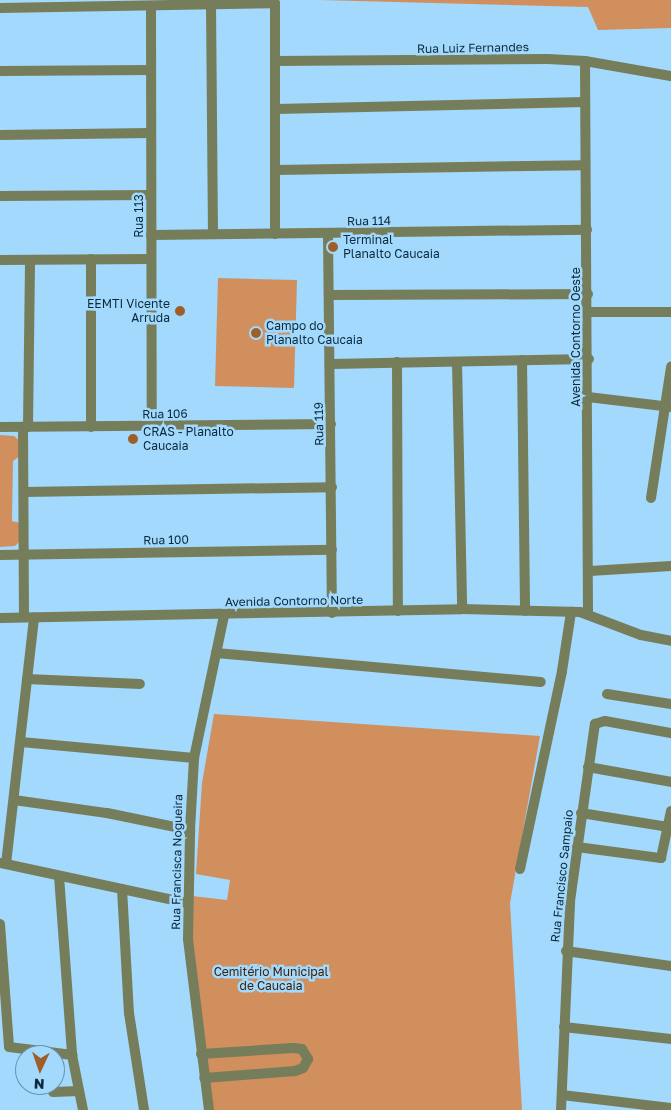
<!DOCTYPE html>
<html>
<head>
<meta charset="utf-8">
<style>
	body { margin:0 }
	#map { position:relative; width:671px; height:1110px; overflow:hidden; background:#a2d9fd; font-family:"Golos Text",sans-serif }
	div>[style] { position:absolute }
	.green>* { inset:0; background:#d18f5d }
	.street>* { height:10px; margin:-5px; padding:0 5px; transform-origin:5px; border-radius:5px; background:#767d5a }
	.dots>* { width:14px; height:14px; translate:-50% -50%; box-sizing:border-box; border:2px solid #a2d9fd; border-radius:50% }
	span { translate:-50% -50%; white-space:nowrap; text-align:center; line-height:1.15; -webkit-text-stroke:5px #a2d9fd; paint-order:stroke }
	.street-label { font-size:12px; color:#0c2a3b }
	.poi-label { font-size:12px; color:#0c2a3b }
	.left { translate:0 -50%; text-align:left }
	.right { translate:-100% -50%; text-align:right }
	.park-label { font-size:12px; color:#3e2108 }
	.north { position:absolute; left:15px; top:1045px; width:50px; height:50px; box-sizing:border-box; background:#a2d9fd; border:1px solid #6693af; border-radius:50%; rotate:183deg; font-size:14px; font-weight:700; line-height:20px; text-align:center; color:#0c2a3b }
	.north::after { content:''; display:block; margin:auto; width:18px; height:22px; background:#9e5e28; clip-path:polygon(50% 0,100% 100%,50% 72%,0 100%) }
</style>
</head>
<body>
<div id="map">
	<div class="green">
		<div style="clip-path:polygon(319px 0,671px 0,671px 28px,598px 30px,588px 7px)"></div>
		<div style="clip-path:polygon(218px 278px,297px 280px,294px 388px,215px 386px)"></div>
		<div style="clip-path:polygon(0 435px,14px 436px,20px 441px,20px 456px,13px 461px,12px 521px,20px 523px,21px 540px,15px 546px,0 547px)"></div>
		<div style="clip-path:polygon(214px 714px,540px 736px,510px 903px,522px 1110px,212px 1110px,197px 1009px,191px 918px,192px 896px,227px 900px,230px 880px,196px 874px,202px 783px)"></div>
	</div>
	<div class="street">
		<div style="left:275px;top:3px;width:231px;rotate:90deg"></div>
		<div style="left:211px;top:5px;width:229px;rotate:89.5deg"></div>
		<div style="left:151px;top:6px;width:421px;rotate:89.9deg"></div>
		<div style="left:0;top:8px;width:275px;rotate:-1deg"></div>
		<div style="left:275px;top:61px;width:273px;rotate:-0.4deg"></div>
		<div style="left:548px;top:59px;width:37px;rotate:3deg"></div>
		<div style="left:585px;top:61px;width:87px;rotate:9.9deg"></div>
		<div style="left:585px;top:61px;width:551px;rotate:89.69deg"></div>
		<div style="left:0;top:71px;width:150px;rotate:-0.4deg"></div>
		<div style="left:276px;top:109px;width:309px;rotate:-1.3deg"></div>
		<div style="left:0;top:135px;width:151px;rotate:-0.8deg"></div>
		<div style="left:276px;top:170px;width:309px;rotate:-0.9deg"></div>
		<div style="left:0;top:196px;width:151px;rotate:-0.4deg"></div>
		<div style="left:151px;top:235px;width:436px;rotate:-0.7deg"></div>
		<div style="left:328px;top:235px;width:378px;rotate:89.4deg"></div>
		<div style="left:91px;top:259px;width:168px;rotate:90deg"></div>
		<div style="left:0;top:260px;width:151px;rotate:-0.4deg"></div>
		<div style="left:329px;top:295px;width:259px;rotate:-0.2deg"></div>
		<div style="left:588px;top:312px;width:83px"></div>
		<div style="left:522px;top:360px;width:251px;rotate:89.3deg"></div>
		<div style="left:397px;top:362px;width:249px;rotate:89.8deg"></div>
		<div style="left:457px;top:362px;width:247px;rotate:88.8deg"></div>
		<div style="left:331px;top:364px;width:258px;rotate:-1.1deg"></div>
		<div style="left:588px;top:397px;width:84px;rotate:6.9deg"></div>
		<div style="left:0;top:427px;width:331px;rotate:-0.5deg"></div>
		<div style="left:23px;top:427px;width:190px;rotate:89.7deg"></div>
		<div style="left:28px;top:427px;width:167px;rotate:-89.3deg"></div>
		<div style="left:24px;top:492px;width:308px;rotate:-0.9deg"></div>
		<div style="left:651px;top:498px;width:133px;rotate:-81.3deg"></div>
		<div style="left:0;top:555px;width:332px;rotate:-0.9deg"></div>
		<div style="left:590px;top:571px;width:81px;rotate:-3.5deg"></div>
		<div style="left:0;top:618px;width:462px;rotate:-1.1deg"></div>
		<div style="left:462px;top:609px;width:118px;rotate:1.5deg"></div>
		<div style="left:580px;top:612px;width:65px;rotate:20.7deg"></div>
		<div style="left:641px;top:635px;width:31px;rotate:11deg"></div>
		<div style="left:216px;top:653px;width:326px;rotate:5.1deg"></div>
		<div style="left:27px;top:679px;width:113px;rotate:2.5deg"></div>
		<div style="left:607px;top:694px;width:65px;rotate:8.9deg"></div>
		<div style="left:21px;top:742px;width:174px;rotate:5.3deg"></div>
		<div style="left:588px;top:767px;width:84px;rotate:10.2deg"></div>
		<div style="left:14px;top:800px;width:94px;rotate:8deg"></div>
		<div style="left:107px;top:813px;width:85px;rotate:11.6deg"></div>
		<div style="left:581px;top:813px;width:88px;rotate:9.1deg"></div>
		<div style="left:577px;top:847px;width:85px;rotate:7.5deg"></div>
		<div style="left:661px;top:858px;width:48px;rotate:-78deg"></div>
		<div style="left:1px;top:863px;width:191px;rotate:12.1deg"></div>
		<div style="left:6px;top:864px;width:248px;rotate:-83.5deg"></div>
		<div style="left:520px;top:869px;width:202px;rotate:-78deg"></div>
		<div style="left:562px;top:671px;width:60px;rotate:-81.3deg"></div>
		<div style="left:59px;top:876px;width:179px;rotate:85.8deg"></div>
		<div style="left:72px;top:1055px;width:56px;rotate:78.7deg"></div>
		<div style="left:122px;top:889px;width:124px;rotate:86.8deg"></div>
		<div style="left:129px;top:1013px;width:98px;rotate:81.2deg"></div>
		<div style="left:0;top:924px;width:123px;rotate:85.8deg"></div>
		<div style="left:9px;top:1047px;width:64px;rotate:7.2deg"></div>
		<div style="left:566px;top:951px;width:106px;rotate:8.1deg"></div>
		<div style="left:564px;top:1027px;width:108px;rotate:6.4deg"></div>
		<div style="left:201px;top:1054px;width:92px;rotate:-3.7deg"></div>
		<div style="left:293px;top:1048px;width:9px;rotate:6deg"></div>
		<div style="left:302px;top:1049px;width:12px;rotate:59deg"></div>
		<div style="left:308px;top:1059px;width:10px;rotate:119deg"></div>
		<div style="left:303px;top:1068px;width:9px;rotate:159deg"></div>
		<div style="left:295px;top:1071px;width:91px;rotate:175.6deg"></div>
		<div style="left:53px;top:1092px;width:26px;rotate:-2deg"></div>
		<div style="left:562px;top:1095px;width:110px;rotate:6.8deg"></div>
		<div style="left:209px;top:1110px;width:172px;rotate:-97deg"></div>
		<div style="left:188px;top:939px;width:109px;rotate:-88.9deg"></div>
		<div style="left:190px;top:830px;width:72px;rotate:-86.8deg"></div>
		<div style="left:194px;top:758px;width:145px;rotate:-78.1deg"></div>
		<div style="left:561px;top:1110px;width:209px;rotate:-87.5deg"></div>
		<div style="left:570px;top:901px;width:179px;rotate:-82deg"></div>
		<div style="left:595px;top:724px;width:10px;rotate:-17deg"></div>
		<div style="left:605px;top:721px;width:67px;rotate:10.3deg"></div>
	</div>
	<div class="dots">
		<div style="left:333px;top:247px;background:#9e5e28"></div>
		<div style="left:180px;top:311px;background:#9e5e28"></div>
		<div style="left:256px;top:333px;background:#9e5e28"></div>
		<div style="left:133px;top:439px;background:#9e5e28"></div>
	</div>
	<div class="street-label">
		<span style="left:473px;top:48px;rotate:-1deg">Rua Luiz Fernandes</span>
		<span style="left:139px;top:216px;rotate:-90deg">Rua 113</span>
		<span style="left:369px;top:221px;rotate:-1deg">Rua 114</span>
		<span style="left:576px;top:337px;rotate:-90deg">Avenida Contorno Oeste</span>
		<span style="left:165px;top:414px;rotate:-1deg">Rua 106</span>
		<span style="left:319px;top:424px;rotate:-91deg">Rua 119</span>
		<span style="left:166px;top:540px;rotate:-1deg">Rua 100</span>
		<span style="left:294px;top:601px;rotate:-1deg">Avenida Contorno Norte</span>
		<span style="left:177px;top:862px;rotate:-89deg">Rua Francisca Nogueira</span>
		<span style="left:562px;top:876px;rotate:-84deg">Rua Francisco Sampaio</span>
	</div>
	<div class="poi-label">
		<span class="left" style="left:343px;top:247px">Terminal<br>Planalto Caucaia</span>
		<span class="right" style="left:170px;top:311px">EEMTI Vicente<br>Arruda</span>
		<span class="left" style="left:266px;top:333px">Campo do<br>Planalto Caucaia</span>
		<span class="left" style="left:143px;top:439px">CRAS - Planalto<br>Caucaia</span>
	</div>
	<div class="park-label">
		<span style="left:271px;top:979px">Cemitério Municipal<br>de Caucaia</span>
	</div>
	<div class="north">N</div>
</div>
</body>
</html>
